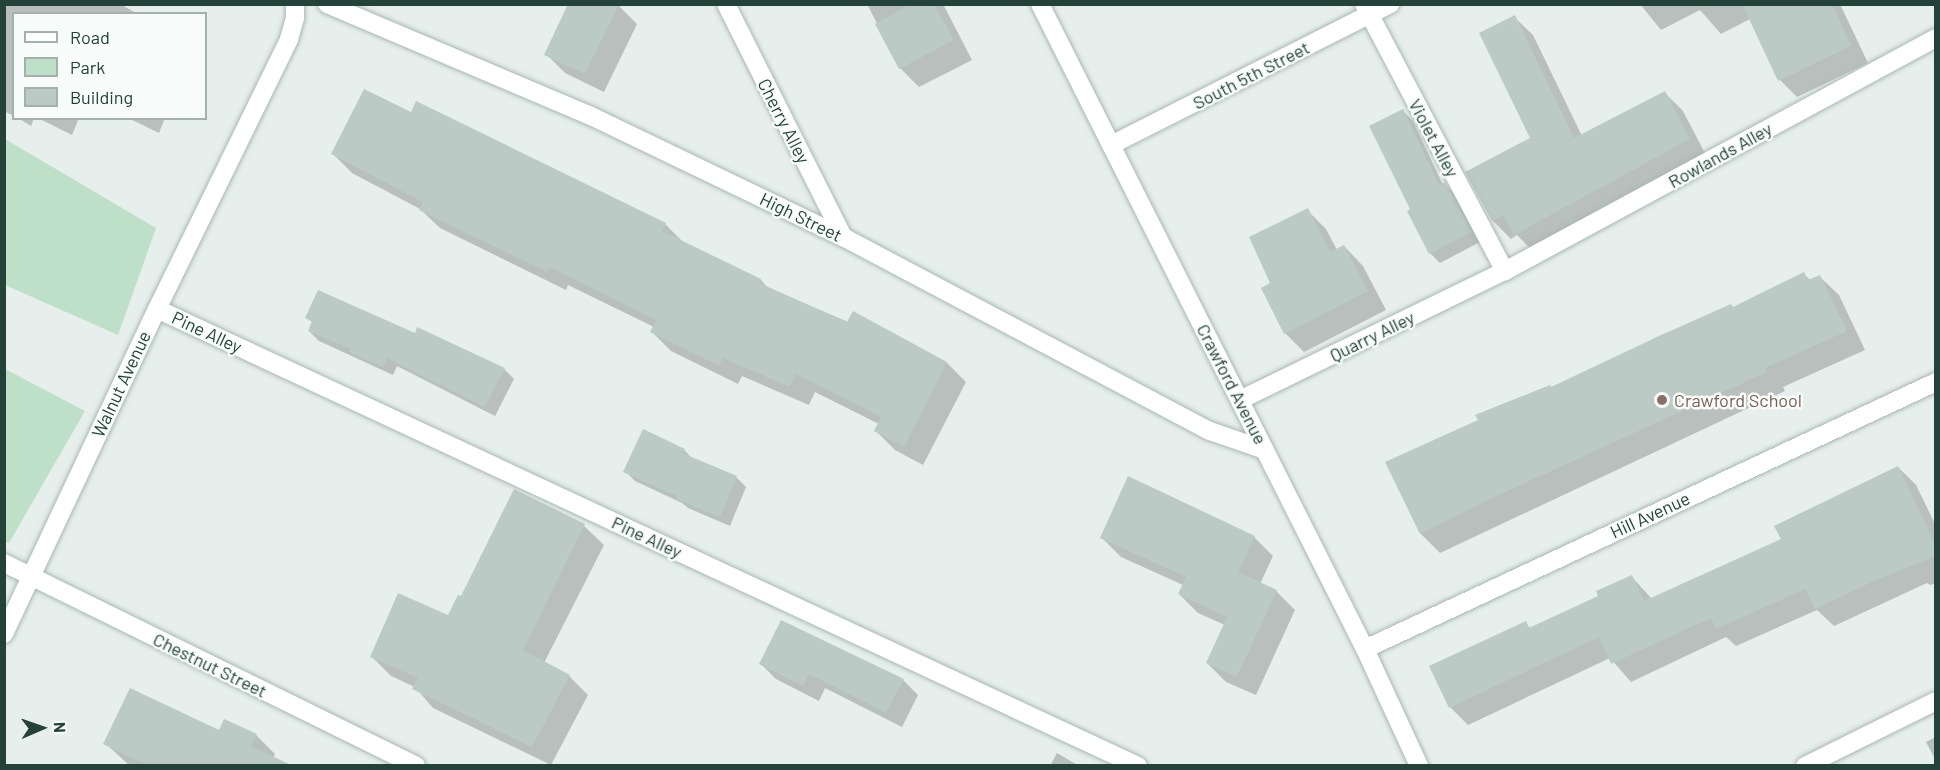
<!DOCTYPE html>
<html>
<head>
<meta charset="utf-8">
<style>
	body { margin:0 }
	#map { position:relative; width:1940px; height:770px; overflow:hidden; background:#e6efeb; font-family:Barlow,sans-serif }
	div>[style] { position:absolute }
	.green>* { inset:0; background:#bfe0c8 }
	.shadow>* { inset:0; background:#0003 }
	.building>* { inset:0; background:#bbcac4 }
	.roads { filter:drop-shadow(0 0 2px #a8b8b2) drop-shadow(0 0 2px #a8b8b2) }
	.lane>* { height:18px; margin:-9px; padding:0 9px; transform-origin:9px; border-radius:9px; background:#fff }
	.street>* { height:18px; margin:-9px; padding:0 9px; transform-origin:9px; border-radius:9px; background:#fff }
	.dots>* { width:16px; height:16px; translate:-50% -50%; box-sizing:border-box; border:3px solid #f7fbf9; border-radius:50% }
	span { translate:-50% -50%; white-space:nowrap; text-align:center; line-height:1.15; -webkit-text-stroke:5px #f7fbf9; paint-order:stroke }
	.street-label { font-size:18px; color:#24423a }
	.education-label { font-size:18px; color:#785e54 }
	.left { translate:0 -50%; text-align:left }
	.frame { position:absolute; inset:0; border:6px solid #24423a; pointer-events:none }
	.legend { position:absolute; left:12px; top:12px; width:195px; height:108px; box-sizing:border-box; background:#f7fbf9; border:2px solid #a3b1ad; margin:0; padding:8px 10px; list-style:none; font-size:18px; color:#24423a }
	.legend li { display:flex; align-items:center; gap:12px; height:30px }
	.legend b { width:30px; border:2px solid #a3b1ad }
	.north { position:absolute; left:12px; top:698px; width:60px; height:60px; -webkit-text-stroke:4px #f7fbf9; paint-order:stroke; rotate:88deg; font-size:16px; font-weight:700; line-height:24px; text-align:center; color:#24423a }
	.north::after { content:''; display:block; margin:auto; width:21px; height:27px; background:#24423a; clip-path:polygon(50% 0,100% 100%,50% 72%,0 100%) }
</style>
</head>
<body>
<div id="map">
	<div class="green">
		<div style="clip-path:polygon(5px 139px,156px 228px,118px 335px,5px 285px)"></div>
		<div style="clip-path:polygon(5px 369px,85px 411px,9px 543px,4px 541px)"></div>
	</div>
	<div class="shadow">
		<div style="clip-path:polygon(4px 4px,120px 4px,138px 14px,14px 14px,14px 116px,4px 111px)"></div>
		<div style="clip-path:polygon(867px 4px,943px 4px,972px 60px,919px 87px,900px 68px)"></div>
		<div style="clip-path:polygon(1640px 4px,1840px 4px,1868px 63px,1797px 97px,1780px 80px,1750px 19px,1721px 34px,1700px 10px,1661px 30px)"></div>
		<div style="clip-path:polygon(618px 5px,637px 24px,604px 92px,565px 73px,546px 54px)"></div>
		<div style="clip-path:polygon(1514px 17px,1533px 35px,1582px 136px,1665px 93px,1683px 111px,1707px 157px,1534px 252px,1517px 235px,1511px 239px,1493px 221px,1532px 139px)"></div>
		<div style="clip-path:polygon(1403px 111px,1413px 121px,1443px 185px,1445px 184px,1455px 194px,1480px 242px,1440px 263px,1430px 253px)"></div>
		<div style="clip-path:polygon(411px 114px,665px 224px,684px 243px,761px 280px,769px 289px,947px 363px,966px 382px,923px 465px,895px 450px,876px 431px,879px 424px,815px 392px,809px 405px,742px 376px,738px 384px,671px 351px,652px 332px,654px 327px,568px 285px,566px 290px,440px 228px,420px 209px,352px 173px,333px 154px)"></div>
		<div style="clip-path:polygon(18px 118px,34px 118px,31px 126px)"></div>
		<div style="clip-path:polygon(38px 118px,79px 118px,72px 135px)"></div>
		<div style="clip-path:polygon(128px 118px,165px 118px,159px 133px)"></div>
		<div style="clip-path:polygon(1307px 210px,1326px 229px,1337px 250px,1344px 246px,1363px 266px,1386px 310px,1304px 352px,1285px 333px)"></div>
		<div style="clip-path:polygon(1804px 274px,1810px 280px,1819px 276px,1839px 295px,1865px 350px,1783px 387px,1785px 391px,1440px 553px,1421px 534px,1387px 463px,1733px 309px)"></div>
		<div style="clip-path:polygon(306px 317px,415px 335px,504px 369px,514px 379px,495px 416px,397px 366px,393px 375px,319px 341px,309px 331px,313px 323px)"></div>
		<div style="clip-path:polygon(684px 450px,694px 460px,736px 477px,746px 487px,730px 526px,688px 508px,682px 503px,635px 481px,625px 471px)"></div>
		<div style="clip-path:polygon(1898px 467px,1916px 485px,1936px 526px,1936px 583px,1930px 585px,1927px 583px,1834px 626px,1817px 610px,1736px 646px,1726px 637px,1631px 682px,1610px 658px,1468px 725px,1450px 707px,1525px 623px,1531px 629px,1600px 597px,1631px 576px,1652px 599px,1783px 540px)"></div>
		<div style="clip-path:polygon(514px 491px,584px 526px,604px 545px,544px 663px,569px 676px,588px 695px,551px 765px,433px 708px,415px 687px,391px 676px,372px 657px,449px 617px,461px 598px)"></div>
		<div style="clip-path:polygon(1254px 537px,1273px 556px,1260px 584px,1276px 591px,1295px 610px,1256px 695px,1226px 682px,1207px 663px,1225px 625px,1198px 613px,1179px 594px,1183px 585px,1121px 557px,1102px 538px)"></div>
		<div style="clip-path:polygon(761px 664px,903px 680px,918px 695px,902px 727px,825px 688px,819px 701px,776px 679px)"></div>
		<div style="clip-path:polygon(225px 721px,256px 735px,275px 754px,272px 761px,282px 766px,130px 766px,105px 743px,219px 732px)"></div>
		<div style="clip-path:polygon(1936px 737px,1936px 761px,1926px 742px)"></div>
		<div style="clip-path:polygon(1057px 753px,1079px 766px,1050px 766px)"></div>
	</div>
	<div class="building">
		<div style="clip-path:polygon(568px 4px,619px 4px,585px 74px,544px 55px)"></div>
		<div style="clip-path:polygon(911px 4px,934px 4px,954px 40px,899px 69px,875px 24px)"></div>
		<div style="clip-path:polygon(1742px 4px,1832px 4px,1851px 46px,1778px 81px)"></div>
		<div style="clip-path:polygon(1515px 15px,1574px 138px,1665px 91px,1690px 139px,1514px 235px,1504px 215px,1492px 221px,1465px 172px,1530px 138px,1479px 33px)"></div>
		<div style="clip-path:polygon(364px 89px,411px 112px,416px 101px,666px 223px,662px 231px,761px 279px,759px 283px,847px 322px,853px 311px,947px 362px,904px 447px,874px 431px,881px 417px,796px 374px,790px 387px,723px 358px,719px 366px,650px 332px,656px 320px,549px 267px,547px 272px,419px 210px,423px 202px,331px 154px)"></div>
		<div style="clip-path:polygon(1403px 109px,1439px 185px,1445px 182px,1472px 232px,1429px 254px,1407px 211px,1410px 209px,1369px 126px)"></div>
		<div style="clip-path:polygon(1308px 208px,1330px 252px,1344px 245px,1368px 291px,1284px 334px,1261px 288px,1270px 283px,1249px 237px)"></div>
		<div style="clip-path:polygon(1804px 272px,1808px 280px,1820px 275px,1847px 331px,1765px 368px,1767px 372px,1488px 500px,1420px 534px,1385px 462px,1478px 420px,1475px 415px,1550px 385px,1551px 387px,1659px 336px,1731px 304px,1733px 307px)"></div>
		<div style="clip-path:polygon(318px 290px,415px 333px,417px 327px,505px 368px,485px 407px,387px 358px,383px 367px,349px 352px,351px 349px,308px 331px,312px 321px,305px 318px)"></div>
		<div style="clip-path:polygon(643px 429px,685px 449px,682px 453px,737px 476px,720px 517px,676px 499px,677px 496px,623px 472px)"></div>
		<div style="clip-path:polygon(1898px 466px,1935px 543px,1935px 556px,1872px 582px,1815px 609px,1805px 589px,1716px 629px,1711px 618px,1611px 664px,1599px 637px,1449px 708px,1429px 666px,1526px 621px,1529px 628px,1598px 596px,1596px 591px,1632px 575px,1644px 601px,1781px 539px,1774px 526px)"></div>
		<div style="clip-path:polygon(1128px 476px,1255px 536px,1238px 572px,1277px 590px,1237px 677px,1206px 663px,1227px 617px,1178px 594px,1186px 577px,1100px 538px)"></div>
		<div style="clip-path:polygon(514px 489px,585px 524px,523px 650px,570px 675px,532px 747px,412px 689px,418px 678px,370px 657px,398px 593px,448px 615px,458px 595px,461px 596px)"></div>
		<div style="clip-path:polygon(781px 620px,904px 679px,886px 713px,809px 674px,803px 686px,759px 664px)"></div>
		<div style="clip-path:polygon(130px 688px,219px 730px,224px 719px,257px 734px,251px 746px,291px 765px,147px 765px,103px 744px)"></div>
	</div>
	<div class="roads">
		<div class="lane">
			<div style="left:726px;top:4px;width:261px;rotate:63.3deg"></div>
			<div style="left:1364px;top:4px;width:302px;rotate:62.2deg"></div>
			<div style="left:1240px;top:400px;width:295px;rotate:-26deg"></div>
			<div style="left:1505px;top:271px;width:490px;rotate:-28.4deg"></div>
			<div style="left:1805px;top:766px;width:146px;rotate:-26.4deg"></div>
		</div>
		<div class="street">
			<div style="left:327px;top:4px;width:285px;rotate:23deg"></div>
			<div style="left:589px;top:115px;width:282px;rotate:25.7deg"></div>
			<div style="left:843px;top:237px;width:415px;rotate:27.9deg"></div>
			<div style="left:1210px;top:431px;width:58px;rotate:19.1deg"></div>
			<div style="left:1040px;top:4px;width:722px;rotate:63.26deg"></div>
			<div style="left:1365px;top:649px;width:129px;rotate:65.2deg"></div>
			<div style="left:1111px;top:145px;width:313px;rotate:-26.8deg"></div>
			<div style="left:157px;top:309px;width:1082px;rotate:24.98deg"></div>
			<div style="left:4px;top:563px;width:459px;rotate:26.2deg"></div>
			<div style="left:4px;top:634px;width:359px;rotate:-64.8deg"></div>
			<div style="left:157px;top:309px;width:301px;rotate:-63.9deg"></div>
			<div style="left:289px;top:39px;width:22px;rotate:-74deg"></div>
			<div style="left:295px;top:18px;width:14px;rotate:-90deg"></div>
			<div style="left:1365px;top:649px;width:630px;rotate:-25.06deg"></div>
		</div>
	</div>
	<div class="dots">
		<div style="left:1662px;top:400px;background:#8d6e63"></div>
	</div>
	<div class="street-label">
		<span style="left:1251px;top:75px;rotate:-27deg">South 5th Street</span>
		<span style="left:784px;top:121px;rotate:63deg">Cherry Alley</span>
		<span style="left:1434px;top:138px;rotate:62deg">Violet Alley</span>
		<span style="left:1720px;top:155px;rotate:-29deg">Rowlands Alley</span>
		<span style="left:801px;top:217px;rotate:26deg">High Street</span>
		<span style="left:207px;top:332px;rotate:25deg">Pine Alley</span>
		<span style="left:1372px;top:336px;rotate:-26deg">Quarry Alley</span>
		<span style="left:121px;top:384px;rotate:-65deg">Walnut Avenue</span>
		<span style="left:1232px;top:384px;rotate:63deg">Crawford Avenue</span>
		<span style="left:1650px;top:515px;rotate:-25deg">Hill Avenue</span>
		<span style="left:647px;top:537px;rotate:25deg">Pine Alley</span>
		<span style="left:210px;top:665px;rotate:26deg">Chestnut Street</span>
	</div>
	<div class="education-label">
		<span class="left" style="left:1674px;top:400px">Crawford School</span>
	</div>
	<div class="frame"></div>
	<ul class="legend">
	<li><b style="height:8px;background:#fff"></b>Road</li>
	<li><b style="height:16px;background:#bfe0c8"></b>Park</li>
	<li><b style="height:16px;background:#bbcac4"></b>Building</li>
	</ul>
	<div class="north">N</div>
</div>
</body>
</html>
